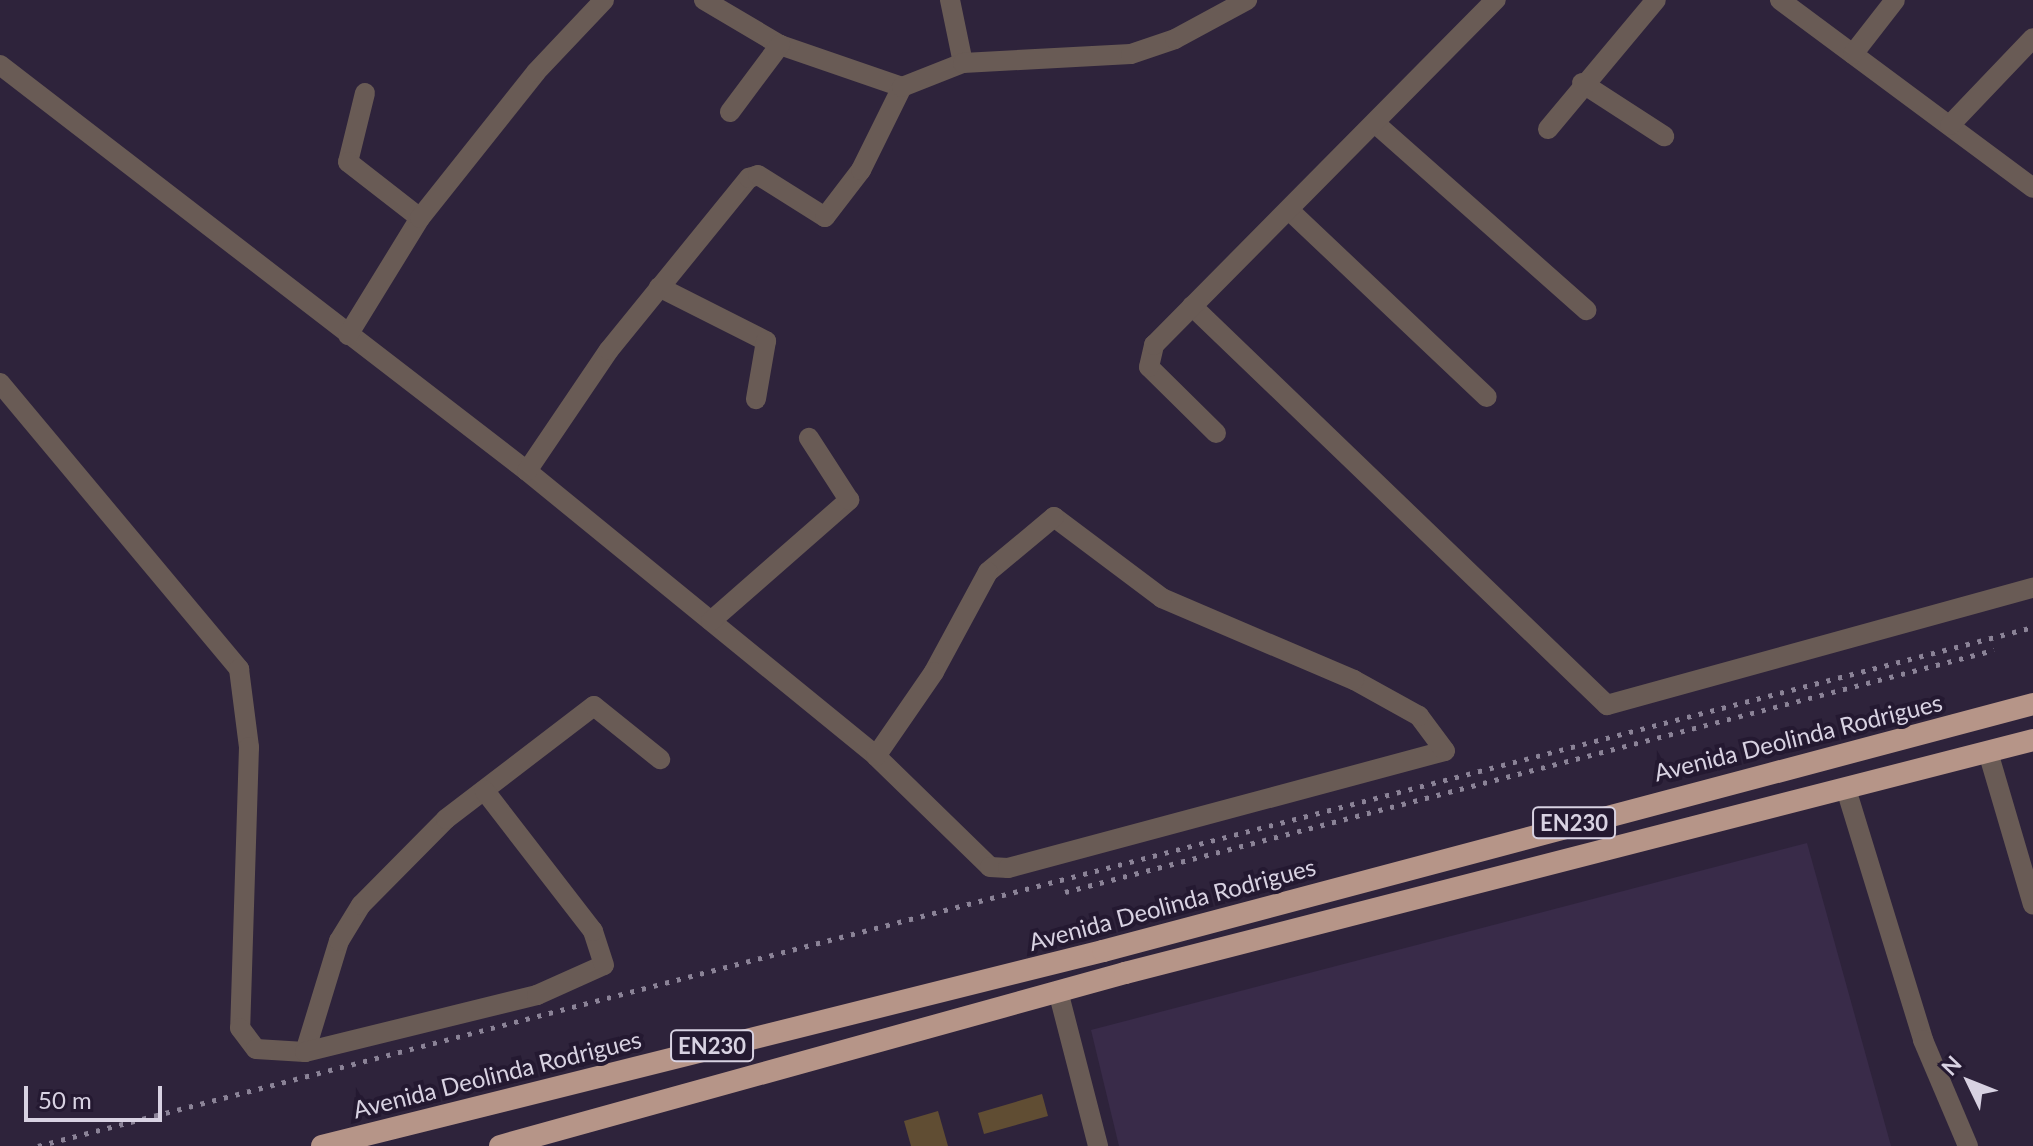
<!DOCTYPE html>
<html>
<head>
<meta charset="utf-8">
<style>
	body { margin:0 }
	#map { position:relative; width:2033px; height:1146px; overflow:hidden; background:#2e233b; font-family:Lato,sans-serif }
	div>[style] { position:absolute }
	.built>* { inset:0; background:#392b49 }
	.building>* { inset:0; background:#604d33 }
	.minor>* { height:20px; margin:-10px; padding:0 10px; transform-origin:10px; border-radius:10px; background:#695b55 }
	.trunk>* { height:22px; margin:-11px; padding:0 11px; transform-origin:11px; border-radius:11px; background:#b69588 }
	.rail>* { height:5px; margin-top:-2.5px; transform-origin:0; background:repeating-linear-gradient(90deg,#8b8397 0 4px,transparent 0 12px) }
	span { translate:-50% -50%; white-space:nowrap; text-align:center; line-height:1.15; -webkit-text-stroke:8px #241931; paint-order:stroke }
	.shield-label span { padding:2px 6px; background:#241931; border:2px solid; border-radius:6px; -webkit-text-stroke-width:0 }
	.shield-label { font-size:22px; color:#d8d2e2; font-weight:700 }
	.street-label { font-size:24px; color:#d8d2e2 }
	.north { position:absolute; left:1929px; top:1042px; width:80px; height:80px; -webkit-text-stroke:6px #241931; paint-order:stroke; rotate:313deg; font-size:22px; font-weight:700; line-height:32px; text-align:center; color:#d8d2e2 }
	.north::after { content:''; display:block; margin:auto; width:28px; height:36px; background:#d8d2e2; clip-path:polygon(50% 0,100% 100%,50% 72%,0 100%) }
	.scale { position:absolute; left:24px; top:1086px; width:138px; height:36px; box-sizing:border-box; border:4px solid #d8d2e2; border-top:0; padding-left:10px; font-size:24px; line-height:28px; white-space:nowrap; color:#d8d2e2; -webkit-text-stroke:6px #241931; paint-order:stroke }
</style>
</head>
<body>
<div id="map">
	<div class="built">
		<div style="clip-path:polygon(1807px 843px,1891px 1146px,1119px 1146px,1091px 1030px)"></div>
	</div>
	<div class="building">
		<div style="clip-path:polygon(1042px 1094px,1048px 1116px,984px 1134px,978px 1113px)"></div>
		<div style="clip-path:polygon(938px 1111px,948px 1146px,911px 1146px,904px 1121px)"></div>
	</div>
	<div class="minor">
		<div style="left:704px;top:0;width:88px;rotate:30.6deg"></div>
		<div style="left:780px;top:45px;width:129px;rotate:19deg"></div>
		<div style="left:950px;top:0;width:64px;rotate:78.3deg"></div>
		<div style="left:1780px;top:0;width:315px;rotate:36.6deg"></div>
		<div style="left:1853px;top:54px;width:68px;rotate:-52.1deg"></div>
		<div style="left:0;top:65px;width:665px;rotate:37.61deg"></div>
		<div style="left:527px;top:471px;width:451px;rotate:39.2deg"></div>
		<div style="left:876px;top:756px;width:159px;rotate:44.2deg"></div>
		<div style="left:990px;top:867px;width:18px;rotate:3deg"></div>
		<div style="left:1008px;top:868px;width:452px;rotate:-15deg"></div>
		<div style="left:1445px;top:751px;width:44px;rotate:-126.6deg"></div>
		<div style="left:1419px;top:716px;width:74px;rotate:-151deg"></div>
		<div style="left:1354px;top:680px;width:209px;rotate:-156.9deg"></div>
		<div style="left:1162px;top:598px;width:135px;rotate:-143.1deg"></div>
		<div style="left:1054px;top:517px;width:86px;rotate:140.2deg"></div>
		<div style="left:988px;top:572px;width:114px;rotate:118.4deg"></div>
		<div style="left:934px;top:672px;width:102px;rotate:124.6deg"></div>
		<div style="left:1582px;top:83px;width:98px;rotate:32.9deg"></div>
		<div style="left:365px;top:93px;width:71px;rotate:103.8deg"></div>
		<div style="left:348px;top:162px;width:91px;rotate:37.9deg"></div>
		<div style="left:730px;top:112px;width:84px;rotate:-53.3deg"></div>
		<div style="left:1376px;top:124px;width:281px;rotate:41.5deg"></div>
		<div style="left:1950px;top:125px;width:120px;rotate:-46.3deg"></div>
		<div style="left:1548px;top:129px;width:168px;rotate:-50.1deg"></div>
		<div style="left:1289px;top:210px;width:272px;rotate:43.4deg"></div>
		<div style="left:659px;top:287px;width:120px;rotate:26.8deg"></div>
		<div style="left:766px;top:341px;width:59px;rotate:99.8deg"></div>
		<div style="left:1192px;top:306px;width:576px;rotate:43.87deg"></div>
		<div style="left:1607px;top:705px;width:442px;rotate:-15.4deg"></div>
		<div style="left:348px;top:335px;width:137px;rotate:-58.4deg"></div>
		<div style="left:420px;top:218px;width:186px;rotate:-51.5deg"></div>
		<div style="left:536px;top:72px;width:99px;rotate:-46.6deg"></div>
		<div style="left:0;top:383px;width:373px;rotate:50.1deg"></div>
		<div style="left:239px;top:669px;width:79px;rotate:82.7deg"></div>
		<div style="left:249px;top:747px;width:281px;rotate:91.8deg"></div>
		<div style="left:240px;top:1028px;width:26px;rotate:53deg"></div>
		<div style="left:256px;top:1049px;width:49px;rotate:3.5deg"></div>
		<div style="left:305px;top:1052px;width:116px;rotate:-73deg"></div>
		<div style="left:339px;top:941px;width:42px;rotate:-58.6deg"></div>
		<div style="left:361px;top:905px;width:121px;rotate:-45.3deg"></div>
		<div style="left:446px;top:819px;width:186px;rotate:-37.4deg"></div>
		<div style="left:594px;top:706px;width:85px;rotate:38.8deg"></div>
		<div style="left:1216px;top:433px;width:94px;rotate:-135.4deg"></div>
		<div style="left:1149px;top:367px;width:23px;rotate:-77deg"></div>
		<div style="left:1154px;top:345px;width:486px;rotate:-45.3deg"></div>
		<div style="left:527px;top:471px;width:146px;rotate:-55.9deg"></div>
		<div style="left:609px;top:350px;width:222px;rotate:-50.9deg"></div>
		<div style="left:749px;top:178px;width:9px;rotate:-18deg"></div>
		<div style="left:758px;top:175px;width:79px;rotate:32.1deg"></div>
		<div style="left:825px;top:217px;width:59px;rotate:-52.5deg"></div>
		<div style="left:861px;top:170px;width:93px;rotate:-63.7deg"></div>
		<div style="left:902px;top:87px;width:66px;rotate:-21.5deg"></div>
		<div style="left:963px;top:63px;width:168px;rotate:-3.1deg"></div>
		<div style="left:1131px;top:54px;width:46px;rotate:-18.8deg"></div>
		<div style="left:1175px;top:39px;width:82px;rotate:-28.4deg"></div>
		<div style="left:711px;top:621px;width:184px;rotate:-41.2deg"></div>
		<div style="left:849px;top:500px;width:74px;rotate:-122.8deg"></div>
		<div style="left:1988px;top:752px;width:159px;rotate:73.6deg"></div>
		<div style="left:1846px;top:789px;width:263px;rotate:72.9deg"></div>
		<div style="left:1923px;top:1040px;width:115px;rotate:67deg"></div>
		<div style="left:1058px;top:991px;width:160px;rotate:75.5deg"></div>
		<div style="left:305px;top:1052px;width:239px;rotate:-13.8deg"></div>
		<div style="left:537px;top:995px;width:73px;rotate:-24.1deg"></div>
		<div style="left:604px;top:965px;width:36px;rotate:-108deg"></div>
		<div style="left:593px;top:931px;width:178px;rotate:-127.7deg"></div>
	</div>
	<div class="trunk">
		<div style="left:322px;top:1146px;width:805px;rotate:-14.02deg"></div>
		<div style="left:1103px;top:951px;width:962px;rotate:-14.87deg"></div>
		<div style="left:500px;top:1146px;width:649px;rotate:-15.47deg"></div>
		<div style="left:1125px;top:973px;width:937px;rotate:-14.39deg"></div>
	</div>
	<div class="rail">
		<div style="left:1065px;top:892px;width:960px;rotate:-14.6deg"></div>
		<div style="left:38px;top:1146px;width:2061px;rotate:-14.58deg"></div>
	</div>
	<div class="shield-label">
		<span style="left:1574px;top:823px">EN230</span>
		<span style="left:712px;top:1046px">EN230</span>
	</div>
	<div class="street-label">
		<span style="left:1798px;top:737px;rotate:-14deg">Avenida Deolinda Rodrigues</span>
		<span style="left:1172px;top:904px;rotate:-15deg">Avenida Deolinda Rodrigues</span>
		<span style="left:497px;top:1074px;rotate:-14deg">Avenida Deolinda Rodrigues</span>
	</div>
	<div class="north">N</div>
	<div class="scale">50 m</div>
</div>
</body>
</html>
